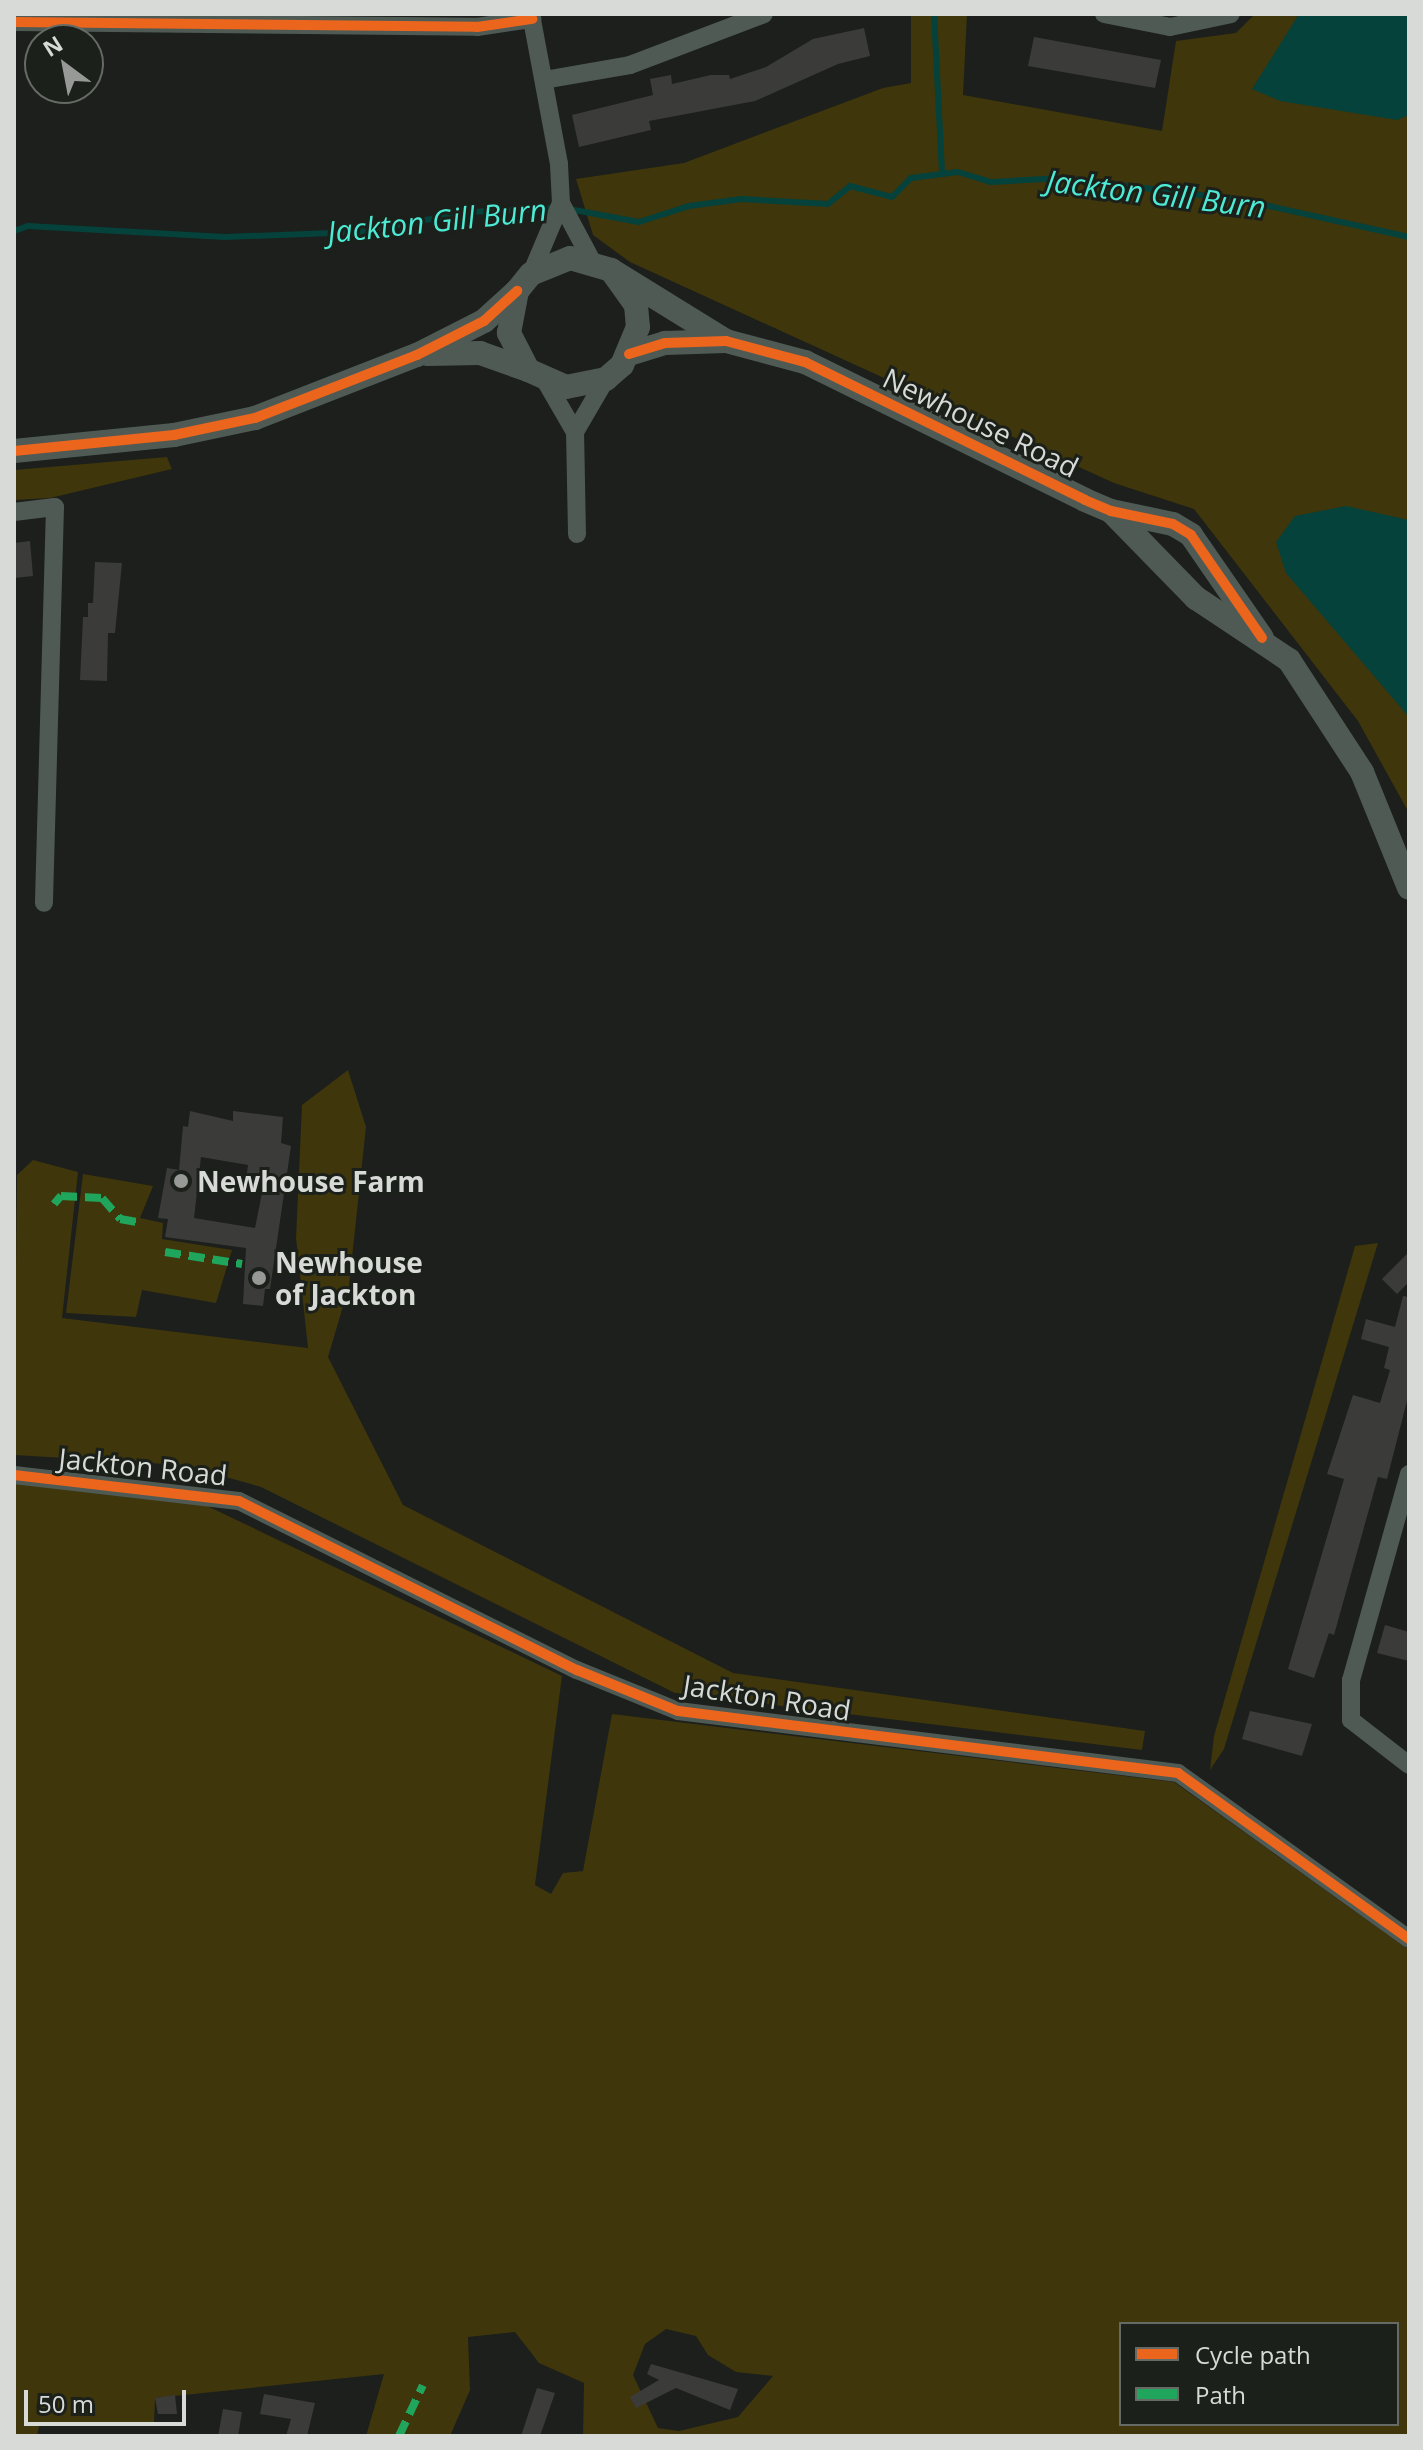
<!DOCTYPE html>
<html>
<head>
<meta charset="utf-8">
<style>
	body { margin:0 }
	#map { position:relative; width:1423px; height:2450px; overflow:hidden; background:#1c1f1b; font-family:"Open Sans",sans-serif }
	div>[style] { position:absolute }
	.green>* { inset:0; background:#3f360b }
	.water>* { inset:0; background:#05423b }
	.stream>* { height:6px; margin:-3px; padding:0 3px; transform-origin:3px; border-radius:3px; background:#05423b }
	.building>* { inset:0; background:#3b3c39 }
	.minor>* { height:18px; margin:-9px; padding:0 9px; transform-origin:9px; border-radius:9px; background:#4f5a54 }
	.tertiary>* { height:24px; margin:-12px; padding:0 12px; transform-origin:12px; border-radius:12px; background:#4f5a54 }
	.quiet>* { height:8px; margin-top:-4px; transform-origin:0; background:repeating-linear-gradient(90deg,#20a55d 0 16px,transparent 0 24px) }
	.cycleway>* { height:10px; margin:-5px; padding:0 5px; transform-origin:5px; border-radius:5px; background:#eb651d }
	.dots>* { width:22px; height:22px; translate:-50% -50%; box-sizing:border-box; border:4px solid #1b201a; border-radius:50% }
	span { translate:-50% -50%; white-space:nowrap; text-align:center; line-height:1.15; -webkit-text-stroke:6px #1b201a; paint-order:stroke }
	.street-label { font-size:28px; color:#d7dad6 }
	.poi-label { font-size:28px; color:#d7dad6; font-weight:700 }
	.left { translate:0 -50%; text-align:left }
	.water-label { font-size:30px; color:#4debd5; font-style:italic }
	.frame { position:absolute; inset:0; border:16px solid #d7dad6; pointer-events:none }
	.legend { position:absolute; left:1119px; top:2322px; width:280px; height:104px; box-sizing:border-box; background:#1b201a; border:2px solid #666a65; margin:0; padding:10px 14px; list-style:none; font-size:24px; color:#d7dad6 }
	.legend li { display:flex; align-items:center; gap:16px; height:40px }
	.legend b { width:40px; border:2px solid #666a65 }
	.north { position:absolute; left:24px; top:24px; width:80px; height:80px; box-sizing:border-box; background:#1b201a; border:2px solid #666a65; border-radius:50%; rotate:328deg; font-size:22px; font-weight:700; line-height:32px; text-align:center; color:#d7dad6 }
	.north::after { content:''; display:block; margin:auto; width:28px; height:36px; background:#969995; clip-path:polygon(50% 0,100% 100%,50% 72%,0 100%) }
	.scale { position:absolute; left:24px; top:2390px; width:162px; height:36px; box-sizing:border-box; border:4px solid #d7dad6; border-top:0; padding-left:10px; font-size:24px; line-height:28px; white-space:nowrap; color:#d7dad6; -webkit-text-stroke:6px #1b201a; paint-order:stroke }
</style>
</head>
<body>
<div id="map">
	<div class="green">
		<div style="clip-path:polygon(911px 14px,967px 14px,963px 95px,1162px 131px,1176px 41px,1236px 33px,1255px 14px,1409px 14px,1409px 813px,1358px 721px,1194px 509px,1114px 483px,630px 262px,593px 235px,576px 179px,684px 163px,883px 88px,911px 83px)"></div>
		<div style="clip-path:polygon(167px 457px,172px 469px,50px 498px,14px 500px,14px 470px)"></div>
		<div style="clip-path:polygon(348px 1070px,366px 1127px,349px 1286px,328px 1357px,403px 1505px,733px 1673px,1145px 1731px,1142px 1750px,675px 1693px,261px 1487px,183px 1465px,14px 1455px,17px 1175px,33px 1160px,78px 1172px,62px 1318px,308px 1348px,296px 1238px,302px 1105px)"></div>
		<div style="clip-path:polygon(83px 1174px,153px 1186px,140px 1218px,163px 1223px,162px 1239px,232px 1250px,216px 1303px,142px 1290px,136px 1317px,66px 1313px)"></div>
		<div style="clip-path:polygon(1378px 1243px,1224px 1749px,1210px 1770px,1214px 1736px,1355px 1246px)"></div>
		<div style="clip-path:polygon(evenodd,14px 1482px,201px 1503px,562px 1676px,535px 1885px,551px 1894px,563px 1873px,583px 1871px,612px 1714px,1174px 1782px,1409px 1950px,1409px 2436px,583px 2436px,584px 2383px,539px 2363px,515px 2332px,468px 2337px,470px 2390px,450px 2436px,366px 2436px,384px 2374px,155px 2398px,154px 2423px,39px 2426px,37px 2436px,14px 2436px,14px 1482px,1121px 2324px,1397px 2324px,1397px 2424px,1121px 2424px,1121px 2324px,14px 1482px,666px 2329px,696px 2336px,708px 2355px,736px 2372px,773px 2376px,738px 2417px,679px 2431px,658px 2428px,633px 2375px,645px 2344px,666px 2329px)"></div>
	</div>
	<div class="water">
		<div style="clip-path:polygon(1299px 14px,1409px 14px,1409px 115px,1397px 120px,1280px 101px,1252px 89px)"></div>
		<div style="clip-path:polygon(1346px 506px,1409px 520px,1409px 717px,1286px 573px,1276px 542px,1295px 516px)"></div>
	</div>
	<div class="stream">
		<div style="left:934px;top:14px;width:160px;rotate:87.1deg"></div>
		<div style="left:569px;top:209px;width:71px;rotate:10.5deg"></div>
		<div style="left:639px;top:222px;width:52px;rotate:-17.7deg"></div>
		<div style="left:689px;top:206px;width:53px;rotate:-7.5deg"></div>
		<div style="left:742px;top:199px;width:86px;rotate:3.3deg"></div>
		<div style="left:828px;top:204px;width:28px;rotate:-39deg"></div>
		<div style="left:850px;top:186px;width:43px;rotate:14.7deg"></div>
		<div style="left:892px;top:197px;width:27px;rotate:-45deg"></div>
		<div style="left:911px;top:178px;width:47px;rotate:-7.3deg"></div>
		<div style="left:958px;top:172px;width:34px;rotate:17deg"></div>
		<div style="left:991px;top:182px;width:71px;rotate:-3.2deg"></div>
		<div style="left:1062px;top:178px;width:181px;rotate:7deg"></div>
		<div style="left:1242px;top:200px;width:171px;rotate:12.5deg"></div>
		<div style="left:14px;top:231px;width:15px;rotate:-20deg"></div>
		<div style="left:28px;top:226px;width:197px;rotate:3.2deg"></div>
		<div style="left:225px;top:237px;width:133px;rotate:-2.2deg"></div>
		<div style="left:358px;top:232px;width:114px;rotate:-10.1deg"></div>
		<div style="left:470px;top:212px;width:84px;rotate:-2.7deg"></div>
	</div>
	<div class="building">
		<div style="clip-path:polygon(864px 28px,870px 56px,838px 64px,755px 101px,649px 121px,651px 130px,579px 147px,572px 115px,653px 95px,650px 79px,671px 75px,672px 84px,711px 75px,729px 75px,730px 79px,766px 67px,813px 39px)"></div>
		<div style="clip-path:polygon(1034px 37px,1161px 60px,1155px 88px,1028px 66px)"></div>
		<div style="clip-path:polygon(30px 541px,33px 576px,14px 578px,14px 543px)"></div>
		<div style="clip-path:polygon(95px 562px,122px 563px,115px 633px,108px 633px,107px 681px,80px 680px,83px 617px,88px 617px,88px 603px,93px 603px)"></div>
		<div style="clip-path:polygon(evenodd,190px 1111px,233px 1121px,233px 1111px,283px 1117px,281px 1143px,291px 1146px,270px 1289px,265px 1289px,263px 1306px,243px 1304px,246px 1248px,165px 1237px,168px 1219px,158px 1218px,167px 1168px,179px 1170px,183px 1126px,188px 1127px,190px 1111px,201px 1157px,248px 1165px,246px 1180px,264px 1183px,255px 1228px,194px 1218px,201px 1157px)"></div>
		<div style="clip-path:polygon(1409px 1252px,1409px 1282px,1397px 1294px,1382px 1279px)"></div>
		<div style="clip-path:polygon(1403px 1296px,1409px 1297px,1409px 1393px,1387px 1479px,1378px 1477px,1334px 1635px,1329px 1633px,1314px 1678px,1288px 1669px,1344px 1479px,1327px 1474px,1353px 1395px,1380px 1403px,1390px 1370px,1384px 1368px,1389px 1347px,1361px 1339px,1366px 1319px,1395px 1327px)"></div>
		<div style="clip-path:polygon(1385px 1625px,1409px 1632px,1409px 1661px,1377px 1653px)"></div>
		<div style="clip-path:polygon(1250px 1711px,1312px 1724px,1302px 1756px,1242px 1739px)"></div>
		<div style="clip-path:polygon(651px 2364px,738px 2389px,730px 2410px,676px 2388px,636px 2408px,630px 2397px,659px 2380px,647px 2374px)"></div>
		<div style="clip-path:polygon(537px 2388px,555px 2393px,540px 2436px,521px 2436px)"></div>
		<div style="clip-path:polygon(264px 2394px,315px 2403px,307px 2436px,286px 2436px,291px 2419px,260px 2414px)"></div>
		<div style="clip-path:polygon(175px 2395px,177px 2414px,158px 2414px,155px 2398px)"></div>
		<div style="clip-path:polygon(223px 2409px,242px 2412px,238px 2436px,218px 2436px)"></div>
	</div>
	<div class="minor">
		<div style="left:1104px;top:14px;width:67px;rotate:11.1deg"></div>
		<div style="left:1170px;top:27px;width:62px;rotate:-12deg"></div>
		<div style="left:14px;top:22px;width:463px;rotate:0.6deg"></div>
		<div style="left:477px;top:27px;width:56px;rotate:-8.3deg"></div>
		<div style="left:544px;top:80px;width:87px;rotate:-9.9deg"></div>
		<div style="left:630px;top:65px;width:143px;rotate:-20.8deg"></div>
		<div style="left:561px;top:203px;width:66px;rotate:61.9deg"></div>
		<div style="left:531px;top:274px;width:77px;rotate:-67.1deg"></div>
		<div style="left:561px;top:203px;width:39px;rotate:-93deg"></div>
		<div style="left:559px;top:164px;width:153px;rotate:-100.6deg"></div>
		<div style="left:546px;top:382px;width:58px;rotate:59.9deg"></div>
		<div style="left:14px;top:512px;width:41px;rotate:-7deg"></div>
		<div style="left:55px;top:507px;width:396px;rotate:91.6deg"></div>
		<div style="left:577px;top:534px;width:102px;rotate:-91.1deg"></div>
		<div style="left:575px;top:432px;width:61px;rotate:-59.7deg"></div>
		<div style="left:1409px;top:1474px;width:214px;rotate:105.7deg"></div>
		<div style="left:1351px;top:1680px;width:40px;rotate:90deg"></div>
		<div style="left:1351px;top:1720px;width:73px;rotate:37.8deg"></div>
		<div style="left:14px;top:1475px;width:226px;rotate:6.6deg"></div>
		<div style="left:239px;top:1501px;width:378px;rotate:26.6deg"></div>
		<div style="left:577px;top:1670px;width:109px;rotate:22.1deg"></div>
		<div style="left:678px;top:1711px;width:504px;rotate:7.07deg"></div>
		<div style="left:1178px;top:1773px;width:284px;rotate:35.7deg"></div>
	</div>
	<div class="tertiary">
		<div style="left:611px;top:270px;width:43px;rotate:54.5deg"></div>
		<div style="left:636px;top:305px;width:22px;rotate:85deg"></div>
		<div style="left:638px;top:327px;width:41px;rotate:112.8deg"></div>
		<div style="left:622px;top:365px;width:21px;rotate:139deg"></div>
		<div style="left:606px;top:379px;width:41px;rotate:168.7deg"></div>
		<div style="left:566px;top:387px;width:42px;rotate:-155.9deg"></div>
		<div style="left:528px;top:370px;width:42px;rotate:-117.2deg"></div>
		<div style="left:509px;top:333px;width:43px;rotate:-79.2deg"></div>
		<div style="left:517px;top:291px;width:22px;rotate:-51deg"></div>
		<div style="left:531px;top:274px;width:42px;rotate:-22.3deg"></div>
		<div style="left:570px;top:258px;width:43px;rotate:16.3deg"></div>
		<div style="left:611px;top:270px;width:135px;rotate:31.7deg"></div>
		<div style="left:428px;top:354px;width:52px;rotate:-1.1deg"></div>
		<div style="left:480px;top:353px;width:51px;rotate:19.5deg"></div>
		<div style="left:629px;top:354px;width:38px;rotate:-17deg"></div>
		<div style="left:665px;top:343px;width:61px;rotate:-1.9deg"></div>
		<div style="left:726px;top:341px;width:82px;rotate:14.9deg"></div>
		<div style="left:805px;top:362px;width:312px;rotate:26.2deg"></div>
		<div style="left:1085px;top:500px;width:28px;rotate:23deg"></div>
		<div style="left:1111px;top:511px;width:63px;rotate:11.8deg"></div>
		<div style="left:1173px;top:524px;width:21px;rotate:31deg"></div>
		<div style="left:1191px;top:535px;width:125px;rotate:55.4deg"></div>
		<div style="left:14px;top:451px;width:161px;rotate:-5.7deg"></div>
		<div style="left:174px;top:435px;width:83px;rotate:-11.9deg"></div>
		<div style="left:255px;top:418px;width:174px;rotate:-21.3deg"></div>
		<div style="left:417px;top:355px;width:75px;rotate:-26.9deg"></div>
		<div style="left:484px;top:321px;width:45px;rotate:-42.3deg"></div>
		<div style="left:1111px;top:511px;width:122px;rotate:45.7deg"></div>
		<div style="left:1196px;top:598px;width:112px;rotate:33.7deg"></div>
		<div style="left:1289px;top:660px;width:134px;rotate:56.9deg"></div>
		<div style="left:1362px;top:772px;width:125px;rotate:67.9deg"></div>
	</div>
	<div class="quiet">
		<div style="left:54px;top:1204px;width:11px;rotate:-49deg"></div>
		<div style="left:61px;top:1196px;width:41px;rotate:2.8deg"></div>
		<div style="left:102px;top:1198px;width:28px;rotate:49deg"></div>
		<div style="left:120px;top:1219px;width:23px;rotate:10deg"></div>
		<div style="left:165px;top:1252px;width:78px;rotate:8.9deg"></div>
		<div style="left:399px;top:2436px;width:56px;rotate:-64.8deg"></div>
	</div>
	<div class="cycleway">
		<div style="left:14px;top:22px;width:463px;rotate:0.6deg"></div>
		<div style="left:477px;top:27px;width:56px;rotate:-8.3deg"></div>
		<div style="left:629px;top:354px;width:38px;rotate:-17deg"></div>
		<div style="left:665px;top:343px;width:61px;rotate:-1.9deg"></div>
		<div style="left:726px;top:341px;width:82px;rotate:14.9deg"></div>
		<div style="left:805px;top:362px;width:312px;rotate:26.2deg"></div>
		<div style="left:1085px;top:500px;width:28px;rotate:23deg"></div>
		<div style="left:1111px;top:511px;width:63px;rotate:11.8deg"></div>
		<div style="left:1173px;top:524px;width:21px;rotate:31deg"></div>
		<div style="left:1191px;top:535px;width:125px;rotate:55.4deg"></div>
		<div style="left:14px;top:451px;width:161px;rotate:-5.7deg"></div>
		<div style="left:174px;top:435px;width:83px;rotate:-11.9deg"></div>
		<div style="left:255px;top:418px;width:174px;rotate:-21.3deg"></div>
		<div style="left:417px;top:355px;width:75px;rotate:-26.9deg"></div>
		<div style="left:484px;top:321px;width:45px;rotate:-42.3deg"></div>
		<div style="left:14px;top:1475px;width:226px;rotate:6.6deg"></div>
		<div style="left:239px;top:1501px;width:378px;rotate:26.6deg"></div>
		<div style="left:577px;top:1670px;width:109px;rotate:22.1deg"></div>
		<div style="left:678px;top:1711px;width:504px;rotate:7.07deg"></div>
		<div style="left:1178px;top:1773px;width:284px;rotate:35.7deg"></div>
	</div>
	<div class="dots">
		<div style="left:181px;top:1181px;background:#969995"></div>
		<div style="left:259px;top:1278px;background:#969995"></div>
	</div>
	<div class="street-label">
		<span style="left:981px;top:422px;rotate:26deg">Newhouse Road</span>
		<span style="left:143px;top:1466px;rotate:6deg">Jackton Road</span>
		<span style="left:767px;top:1697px;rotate:9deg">Jackton Road</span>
	</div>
	<div class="poi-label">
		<span class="left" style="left:197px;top:1181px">Newhouse Farm</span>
		<span class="left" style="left:275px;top:1278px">Newhouse<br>of Jackton</span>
	</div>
	<div class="water-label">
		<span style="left:1156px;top:194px;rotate:7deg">Jackton Gill Burn</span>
		<span style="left:437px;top:221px;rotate:-6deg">Jackton Gill Burn</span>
	</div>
	<div class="frame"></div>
	<ul class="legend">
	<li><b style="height:10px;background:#eb651d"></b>Cycle path</li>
	<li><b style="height:10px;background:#20a55d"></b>Path</li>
	</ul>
	<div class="north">N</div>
	<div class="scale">50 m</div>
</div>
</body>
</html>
